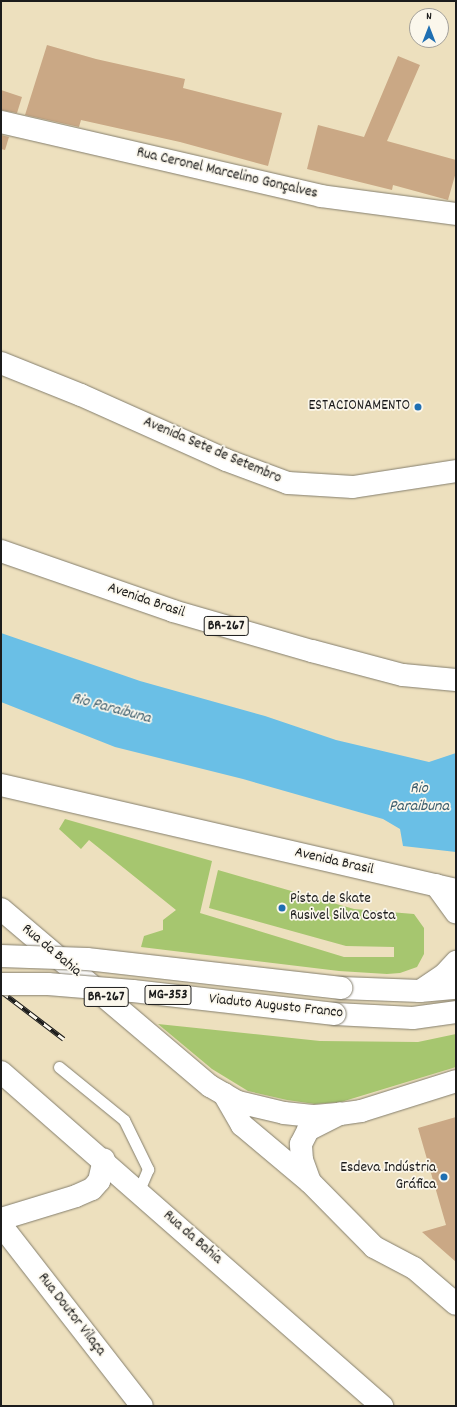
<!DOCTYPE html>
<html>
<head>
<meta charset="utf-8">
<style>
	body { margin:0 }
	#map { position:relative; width:457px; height:1407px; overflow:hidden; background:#ede0be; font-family:Dekko,sans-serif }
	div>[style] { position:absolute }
	.green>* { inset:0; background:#a6c66f }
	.water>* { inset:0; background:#6abfe6 }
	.building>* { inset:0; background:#caa885 }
	.roads { filter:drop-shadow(0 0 1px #847e6d) drop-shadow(0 0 1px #847e6d) }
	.lane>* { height:11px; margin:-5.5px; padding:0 5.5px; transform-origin:5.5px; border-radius:5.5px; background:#fff }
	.street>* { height:22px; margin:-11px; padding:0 11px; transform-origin:11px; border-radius:11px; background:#fff }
	.secondary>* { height:22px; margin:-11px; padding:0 11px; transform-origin:11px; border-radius:11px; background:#fff }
	.primary>* { height:22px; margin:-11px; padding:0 11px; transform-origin:11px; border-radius:11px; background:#fff }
	.highway>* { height:22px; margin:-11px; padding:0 11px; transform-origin:11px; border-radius:11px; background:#fff }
	.rail>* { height:4.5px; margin-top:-2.25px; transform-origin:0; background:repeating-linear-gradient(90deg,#fbf7ec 0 9px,#1c1c1c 0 18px); box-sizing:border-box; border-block:1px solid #1c1c1c }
	.bridges { filter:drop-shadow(0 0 1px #847e6d) drop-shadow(0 0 1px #847e6d) }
	.primary-bridge>* { height:22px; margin:-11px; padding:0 11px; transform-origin:11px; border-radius:11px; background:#fff }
	.dots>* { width:11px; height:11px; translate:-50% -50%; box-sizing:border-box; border:2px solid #fbf7ec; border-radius:50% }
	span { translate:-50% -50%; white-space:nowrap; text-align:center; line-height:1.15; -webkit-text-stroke:3.5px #fbf7ec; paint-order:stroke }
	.shield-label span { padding:1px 3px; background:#fbf7ec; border:1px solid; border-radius:3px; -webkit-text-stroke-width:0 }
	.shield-label { font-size:14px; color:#1c1c1c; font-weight:700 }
	.street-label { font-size:15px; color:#1c1c1c }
	.poi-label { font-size:15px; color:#1c1c1c }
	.right { translate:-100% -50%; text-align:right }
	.left { translate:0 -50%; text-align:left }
	.water-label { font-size:16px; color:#3b5d6d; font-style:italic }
	.frame { position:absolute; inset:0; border:2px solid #1c1c1c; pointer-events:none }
	.north { position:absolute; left:409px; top:8px; width:40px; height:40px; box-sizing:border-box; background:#fbf7ec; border:1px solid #a29f99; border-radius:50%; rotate:0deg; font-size:11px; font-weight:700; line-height:16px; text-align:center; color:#1c1c1c }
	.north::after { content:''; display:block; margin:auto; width:14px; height:18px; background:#1f6fb2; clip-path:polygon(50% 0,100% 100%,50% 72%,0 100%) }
</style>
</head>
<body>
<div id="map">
	<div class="green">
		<div style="clip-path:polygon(65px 819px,212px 861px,200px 913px,344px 957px,394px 957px,394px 947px,346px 946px,209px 908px,218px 870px,354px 909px,414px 914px,424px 928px,424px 954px,417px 967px,400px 973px,387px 974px,339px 971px,141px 947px,144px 936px,163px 930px,163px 920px,176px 910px,89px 840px,81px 849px,59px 829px)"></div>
		<div style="clip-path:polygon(158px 1024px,320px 1041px,418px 1042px,456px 1034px,456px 1067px,341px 1102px,315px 1104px,287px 1100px,248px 1091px,212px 1069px)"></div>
	</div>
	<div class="water">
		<div style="clip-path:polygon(1px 633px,140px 681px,265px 716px,336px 740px,429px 762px,456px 753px,456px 852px,403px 846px,400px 829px,383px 819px,243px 779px,115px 747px,1px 702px)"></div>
	</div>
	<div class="building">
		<div style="clip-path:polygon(47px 45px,96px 59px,185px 79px,183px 88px,282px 113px,268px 166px,180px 142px,81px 120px,79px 127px,25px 115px)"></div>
		<div style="clip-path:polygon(398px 56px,420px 65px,387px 141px,456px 160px,456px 172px,448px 200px,393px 185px,392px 190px,307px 169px,318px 125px,364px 137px)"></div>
		<div style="clip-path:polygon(1px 90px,22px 97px,17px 113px,1px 110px)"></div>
		<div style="clip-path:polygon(1px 135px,9px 137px,5px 150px,1px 149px)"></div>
		<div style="clip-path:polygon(456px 1117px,456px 1262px,422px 1232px,446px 1225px,418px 1128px)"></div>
	</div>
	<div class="roads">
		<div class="lane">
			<div style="left:59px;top:1067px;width:84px;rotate:39.2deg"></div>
			<div style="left:124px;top:1120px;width:55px;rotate:63.9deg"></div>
			<div style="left:148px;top:1169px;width:23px;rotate:113deg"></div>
		</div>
		<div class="street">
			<div style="left:1px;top:122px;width:328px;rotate:13deg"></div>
			<div style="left:321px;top:196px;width:136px;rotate:7.6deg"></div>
			<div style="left:224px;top:1094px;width:36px;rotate:60deg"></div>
			<div style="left:242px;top:1125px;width:89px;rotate:40deg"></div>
			<div style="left:310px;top:1182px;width:91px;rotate:45.4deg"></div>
			<div style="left:374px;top:1247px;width:45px;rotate:27.7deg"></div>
			<div style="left:414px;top:1268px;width:55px;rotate:40.6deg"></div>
			<div style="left:310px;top:1182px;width:23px;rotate:-110deg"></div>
			<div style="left:302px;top:1160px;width:16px;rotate:-94deg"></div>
			<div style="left:301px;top:1144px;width:16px;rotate:-63deg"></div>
			<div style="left:308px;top:1130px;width:36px;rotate:-27deg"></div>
			<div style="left:1px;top:1219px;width:78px;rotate:-17deg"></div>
			<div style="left:76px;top:1196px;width:17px;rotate:-24deg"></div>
			<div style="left:92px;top:1189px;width:11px;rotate:-49deg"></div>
			<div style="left:99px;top:1181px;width:22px;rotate:-77deg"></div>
			<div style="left:1px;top:1225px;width:229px;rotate:52.1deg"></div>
		</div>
		<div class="secondary">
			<div style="left:1px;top:363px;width:86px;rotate:21.8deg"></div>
			<div style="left:81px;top:395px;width:159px;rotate:24.1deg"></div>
			<div style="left:226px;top:460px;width:66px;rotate:20.4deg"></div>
			<div style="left:288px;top:483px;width:65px;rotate:3.5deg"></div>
			<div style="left:353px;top:487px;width:104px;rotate:-8.8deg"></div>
			<div style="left:1px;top:785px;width:467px;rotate:13deg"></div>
			<div style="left:436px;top:885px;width:34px;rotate:54deg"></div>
			<div style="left:420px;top:991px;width:29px;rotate:-34deg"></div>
			<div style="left:444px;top:975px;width:18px;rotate:-47deg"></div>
			<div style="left:1px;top:1072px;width:507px;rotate:41.24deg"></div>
		</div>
		<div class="primary">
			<div style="left:341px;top:988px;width:79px;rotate:2.2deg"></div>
			<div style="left:420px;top:991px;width:36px;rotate:-5deg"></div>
			<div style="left:335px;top:1014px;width:78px;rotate:2.9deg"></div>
			<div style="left:413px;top:1018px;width:43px;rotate:-7.9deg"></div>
		</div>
		<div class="highway">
			<div style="left:1px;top:551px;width:182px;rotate:19.2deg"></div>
			<div style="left:173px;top:611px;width:145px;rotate:16.1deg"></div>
			<div style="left:312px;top:651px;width:94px;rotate:14.8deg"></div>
			<div style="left:403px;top:675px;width:53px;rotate:5.4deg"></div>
			<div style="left:1px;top:909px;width:274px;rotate:40.3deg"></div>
			<div style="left:210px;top:1086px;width:32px;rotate:30deg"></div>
			<div style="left:238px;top:1102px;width:47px;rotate:13.4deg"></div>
			<div style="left:284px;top:1113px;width:31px;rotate:6deg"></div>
			<div style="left:315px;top:1116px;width:25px;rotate:-5deg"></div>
			<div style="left:340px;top:1114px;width:21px;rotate:-8deg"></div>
			<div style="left:361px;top:1111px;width:100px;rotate:-17.5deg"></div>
		</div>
	</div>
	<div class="rail">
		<div style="left:1px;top:991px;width:79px;rotate:37.3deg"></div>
	</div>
	<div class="bridges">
		<div class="primary-bridge">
			<div style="left:1px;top:956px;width:86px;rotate:2deg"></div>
			<div style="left:87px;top:959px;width:256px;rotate:6.5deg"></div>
			<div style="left:1px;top:984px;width:47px"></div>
			<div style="left:48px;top:984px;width:85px;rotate:4.7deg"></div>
			<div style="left:133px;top:991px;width:203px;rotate:6.5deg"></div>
		</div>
	</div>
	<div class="dots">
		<div style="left:418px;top:407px;background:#1f6fb2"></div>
		<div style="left:282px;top:908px;background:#1f6fb2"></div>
		<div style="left:444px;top:1177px;background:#1f6fb2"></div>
	</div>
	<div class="shield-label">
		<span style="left:226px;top:626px">BR-267</span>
		<span style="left:168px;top:995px">MG-353</span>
		<span style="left:106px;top:997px">BR-267</span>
	</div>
	<div class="street-label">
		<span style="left:227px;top:174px;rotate:13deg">Rua Ceronel Marcelino Gonçalves</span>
		<span style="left:212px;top:451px;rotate:23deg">Avenida Sete de Setembro</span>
		<span style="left:146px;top:601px;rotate:19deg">Avenida Brasil</span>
		<span style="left:334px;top:862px;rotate:13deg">Avenida Brasil</span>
		<span style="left:51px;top:951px;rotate:40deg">Rua da Bahia</span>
		<span style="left:276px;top:1007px;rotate:6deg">Viaduto Augusto Franco</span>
		<span style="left:192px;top:1238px;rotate:41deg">Rua da Bahia</span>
		<span style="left:71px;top:1315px;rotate:52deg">Rua Doutor Vilaça</span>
	</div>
	<div class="poi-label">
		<span class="right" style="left:410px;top:407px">ESTACIONAMENTO</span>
		<span class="left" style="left:290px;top:908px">Pista de Skate<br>Rusivel Silva Costa</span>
		<span class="right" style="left:436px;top:1177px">Esdeva Indústria<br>Gráfica</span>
	</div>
	<div class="water-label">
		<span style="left:111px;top:709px;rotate:15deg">Rio Paraibuna</span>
		<span style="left:419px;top:798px">Rio<br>Paraibuna</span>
	</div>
	<div class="frame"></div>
	<div class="north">N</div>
</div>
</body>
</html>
